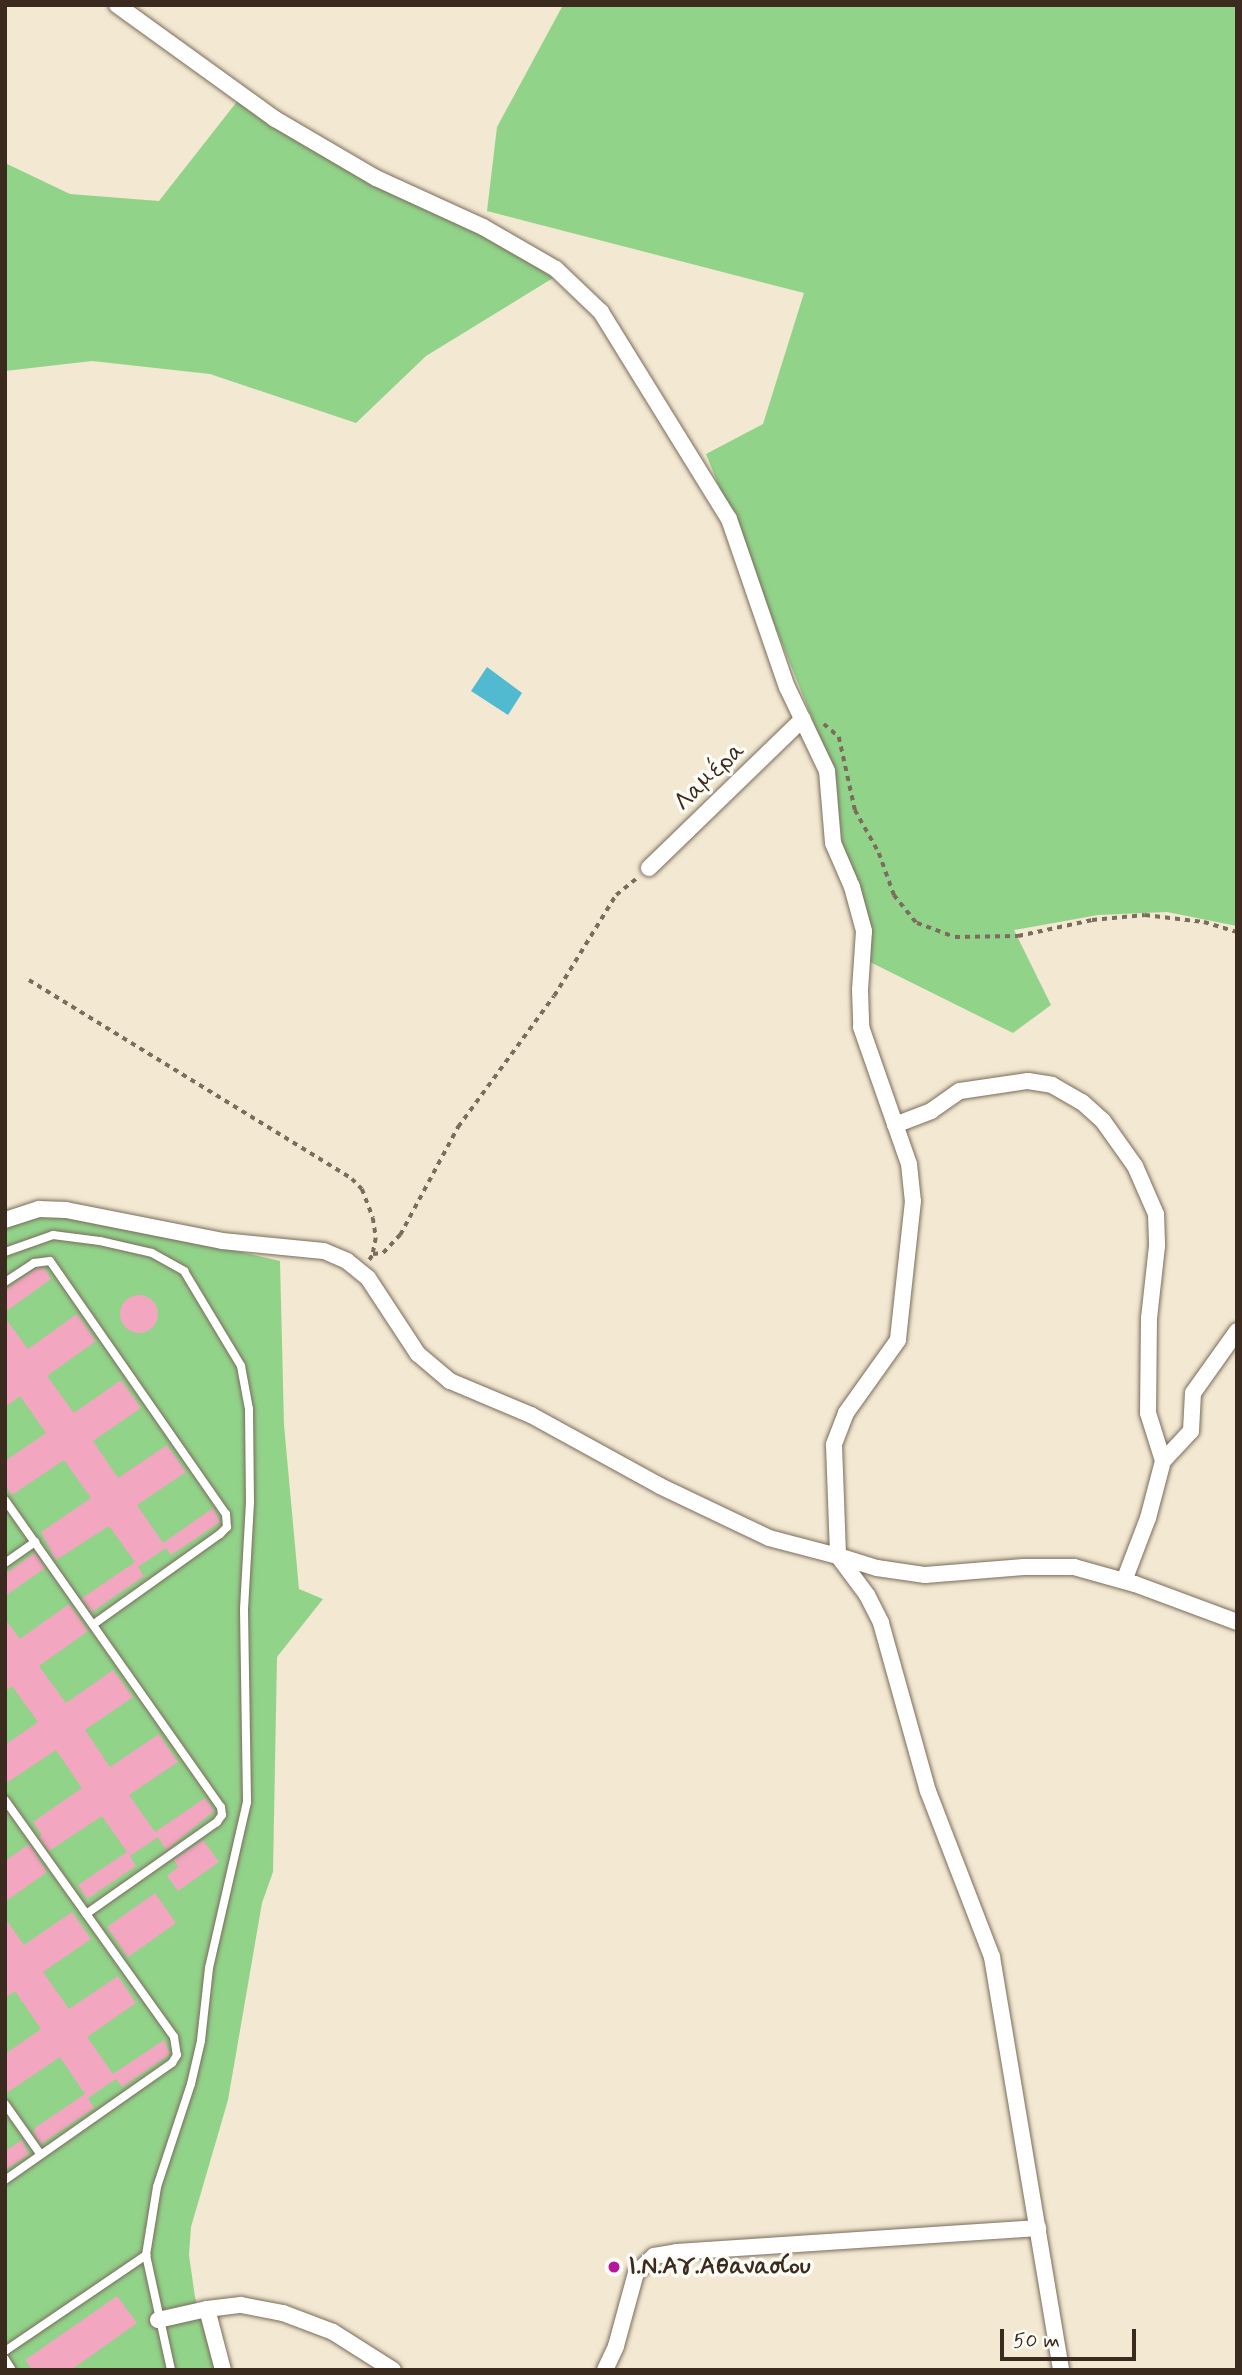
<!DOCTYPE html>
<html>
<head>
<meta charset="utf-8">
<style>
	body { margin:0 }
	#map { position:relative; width:1242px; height:2375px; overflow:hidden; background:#f3e8d1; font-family:Mynerve,sans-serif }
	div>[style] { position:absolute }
	.green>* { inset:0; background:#92d38a }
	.water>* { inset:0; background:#52bad0 }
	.building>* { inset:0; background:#f2a6bf }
	.round { border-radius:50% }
	.path>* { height:3.5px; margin-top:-1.75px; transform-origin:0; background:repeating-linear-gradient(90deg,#7b6c5d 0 5px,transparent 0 10px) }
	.roads { filter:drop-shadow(0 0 2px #7b6c5d) drop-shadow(0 0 2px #7b6c5d) }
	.lane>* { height:8px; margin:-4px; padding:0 4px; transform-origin:4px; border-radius:4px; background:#fff }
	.street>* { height:16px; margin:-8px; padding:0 8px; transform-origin:8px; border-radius:8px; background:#fff }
	.dots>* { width:19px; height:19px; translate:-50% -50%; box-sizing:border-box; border:4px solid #fdfcf7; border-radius:50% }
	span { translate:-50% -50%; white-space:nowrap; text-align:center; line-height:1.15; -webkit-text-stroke:7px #fdfcf7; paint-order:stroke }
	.street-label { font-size:24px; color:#3b2a1e }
	.poi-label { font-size:24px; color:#3b2a1e; font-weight:700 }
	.left { translate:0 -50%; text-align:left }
	.frame { position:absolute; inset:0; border:7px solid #3b2a1e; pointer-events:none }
	.scale { position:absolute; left:1000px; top:2329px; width:136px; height:32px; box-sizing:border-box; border:4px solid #3b2a1e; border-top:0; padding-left:9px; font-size:21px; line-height:24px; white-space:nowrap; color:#3b2a1e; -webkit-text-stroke:5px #fdfcf7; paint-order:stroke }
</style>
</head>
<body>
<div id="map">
	<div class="green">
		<div style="clip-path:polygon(563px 5px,1237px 5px,1237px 926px,1167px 912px,1098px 915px,1014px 930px,1051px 1005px,1013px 1033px,870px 962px,865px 904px,843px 858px,836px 778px,706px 454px,763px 424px,804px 293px,487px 211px,497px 127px)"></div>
		<div style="clip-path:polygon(239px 99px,530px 262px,553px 278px,426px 356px,356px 423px,210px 374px,92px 361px,5px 371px,5px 163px,70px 194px,159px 201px)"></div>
		<div style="clip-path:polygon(40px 1215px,116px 1223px,280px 1261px,284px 1425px,299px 1589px,323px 1599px,277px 1657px,273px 1872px,262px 1903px,228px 2100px,191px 2227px,189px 2255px,195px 2297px,215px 2370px,5px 2370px,5px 1227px)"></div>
	</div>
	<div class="water">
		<div style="clip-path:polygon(487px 667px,522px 693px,508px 715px,471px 691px)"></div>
	</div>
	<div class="building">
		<div style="clip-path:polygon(44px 1268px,51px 1279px,5px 1312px,5px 1290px,36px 1269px)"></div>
		<div class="round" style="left:120px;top:1295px;width:38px;height:38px"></div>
		<div style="clip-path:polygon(77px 1314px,96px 1341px,47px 1376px,74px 1413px,121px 1380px,141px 1408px,93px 1441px,118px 1478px,167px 1445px,186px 1472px,137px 1505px,163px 1543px,213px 1508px,220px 1522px,171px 1555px,166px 1548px,138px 1567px,144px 1576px,92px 1612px,82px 1598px,135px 1562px,109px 1526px,56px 1560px,41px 1532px,91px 1498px,64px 1460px,12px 1495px,5px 1485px,5px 1461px,46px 1433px,20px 1396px,5px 1407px,5px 1318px,28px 1349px)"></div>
		<div style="clip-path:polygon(35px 1553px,45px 1568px,5px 1596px,5px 1574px)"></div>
		<div style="clip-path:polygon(69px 1604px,88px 1631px,39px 1666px,66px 1703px,113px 1670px,133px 1697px,85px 1730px,110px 1767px,159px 1734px,178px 1762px,129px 1795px,155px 1832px,205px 1798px,214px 1811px,166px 1850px,158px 1837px,130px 1856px,136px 1866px,87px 1899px,78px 1885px,127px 1852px,102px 1816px,49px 1851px,39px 1837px,42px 1835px,33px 1822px,82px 1788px,56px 1750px,5px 1784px,5px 1745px,38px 1722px,12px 1686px,5px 1691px,5px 1619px,20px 1639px)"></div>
		<div style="clip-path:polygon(203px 1840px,219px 1862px,178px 1891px,167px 1876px,178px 1867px,174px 1860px)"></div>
		<div style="clip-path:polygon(29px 1844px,47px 1872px,5px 1902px,5px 1861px)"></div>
		<div style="clip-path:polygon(155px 1893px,176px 1923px,128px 1957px,107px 1927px)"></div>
		<div style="clip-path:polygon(72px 1912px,91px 1939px,43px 1972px,69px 2009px,118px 1976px,136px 2003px,87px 2037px,113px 2074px,164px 2040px,170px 2054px,122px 2087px,116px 2079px,88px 2098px,94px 2108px,41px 2144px,33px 2132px,36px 2127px,85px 2094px,60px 2057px,5px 2094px,5px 2054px,41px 2029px,15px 1991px,5px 1998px,5px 1918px,24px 1945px)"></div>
		<div style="clip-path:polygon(22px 2140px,29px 2154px,5px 2170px,5px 2151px)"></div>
		<div style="clip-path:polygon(117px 2296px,137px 2323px,71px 2370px,32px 2370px,25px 2360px)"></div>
	</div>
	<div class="path">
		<div style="left:824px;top:724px;width:20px;rotate:41deg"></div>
		<div style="left:839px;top:737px;width:75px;rotate:77.6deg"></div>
		<div style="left:855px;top:810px;width:49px;rotate:60.8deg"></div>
		<div style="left:879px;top:853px;width:45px;rotate:70.3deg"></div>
		<div style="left:894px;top:895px;width:36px;rotate:51deg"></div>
		<div style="left:917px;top:923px;width:40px;rotate:20.2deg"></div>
		<div style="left:955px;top:937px;width:63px;rotate:-0.9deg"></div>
		<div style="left:1018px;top:936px;width:76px;rotate:-12.2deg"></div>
		<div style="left:1092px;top:920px;width:53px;rotate:-5.4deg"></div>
		<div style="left:1145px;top:915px;width:59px;rotate:6.8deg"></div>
		<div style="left:1204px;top:922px;width:34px;rotate:17deg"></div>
		<div style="left:29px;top:980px;width:379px;rotate:31.6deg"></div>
		<div style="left:352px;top:1179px;width:14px;rotate:45deg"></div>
		<div style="left:362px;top:1189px;width:31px;rotate:69deg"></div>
		<div style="left:373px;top:1218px;width:20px;rotate:81deg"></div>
		<div style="left:376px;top:1238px;width:16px;rotate:101deg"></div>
		<div style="left:369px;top:1260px;width:7px;rotate:-56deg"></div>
		<div style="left:373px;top:1254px;width:10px;rotate:-6deg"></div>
		<div style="left:383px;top:1253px;width:25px;rotate:-47deg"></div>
		<div style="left:400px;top:1235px;width:123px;rotate:-61.8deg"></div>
		<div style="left:458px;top:1127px;width:162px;rotate:-53.8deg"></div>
		<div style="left:554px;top:996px;width:119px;rotate:-58.5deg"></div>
		<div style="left:616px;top:895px;width:27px;rotate:-39deg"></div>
	</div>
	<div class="roads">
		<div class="lane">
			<div style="left:5px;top:1252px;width:51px;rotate:-19.5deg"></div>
			<div style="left:53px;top:1235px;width:47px;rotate:7.3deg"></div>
			<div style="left:100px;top:1241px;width:53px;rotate:13deg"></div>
			<div style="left:152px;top:1253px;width:37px;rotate:29deg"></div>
			<div style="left:184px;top:1271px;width:111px;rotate:59deg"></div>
			<div style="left:241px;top:1366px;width:44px;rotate:79.5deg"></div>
			<div style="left:249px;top:1409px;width:93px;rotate:89.4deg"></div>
			<div style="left:250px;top:1502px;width:108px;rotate:93.2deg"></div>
			<div style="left:244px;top:1610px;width:192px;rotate:89.1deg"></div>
			<div style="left:247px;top:1802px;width:170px;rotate:102.9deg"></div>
			<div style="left:209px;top:1968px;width:73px;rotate:96.3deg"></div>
			<div style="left:201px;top:2041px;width:44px;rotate:103.1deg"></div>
			<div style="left:191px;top:2084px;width:108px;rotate:108.3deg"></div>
			<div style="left:157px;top:2187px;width:69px;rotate:99.2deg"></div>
			<div style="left:146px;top:2255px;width:118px;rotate:77.7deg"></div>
			<div style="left:5px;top:1282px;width:35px;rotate:-33deg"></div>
			<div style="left:34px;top:1263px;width:16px;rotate:-7deg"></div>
			<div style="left:50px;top:1261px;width:308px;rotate:55.2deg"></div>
			<div style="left:226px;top:1514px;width:13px;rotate:86deg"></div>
			<div style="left:227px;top:1527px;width:10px;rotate:135deg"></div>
			<div style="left:220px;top:1534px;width:155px;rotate:144.5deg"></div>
			<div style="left:5px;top:1500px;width:375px;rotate:54.9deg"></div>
			<div style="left:221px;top:1807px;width:8px;rotate:83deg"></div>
			<div style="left:222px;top:1815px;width:9px;rotate:126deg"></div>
			<div style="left:217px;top:1822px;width:160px;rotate:144.9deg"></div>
			<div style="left:5px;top:1563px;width:37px;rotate:-35deg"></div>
			<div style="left:5px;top:1800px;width:291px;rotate:54.5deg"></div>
			<div style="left:174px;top:2037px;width:18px;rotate:81deg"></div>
			<div style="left:177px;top:2055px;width:9px;rotate:122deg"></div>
			<div style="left:172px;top:2063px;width:204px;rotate:145deg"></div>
			<div style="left:5px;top:2104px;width:62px;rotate:54.8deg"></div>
			<div style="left:5px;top:2351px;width:171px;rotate:-34.2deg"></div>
			<div style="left:5px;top:2359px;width:13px;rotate:58deg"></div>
		</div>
		<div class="street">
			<div style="left:117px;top:5px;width:195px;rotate:35.8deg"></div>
			<div style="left:275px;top:119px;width:117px;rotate:30.3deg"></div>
			<div style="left:376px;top:178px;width:118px;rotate:24.6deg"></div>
			<div style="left:483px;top:227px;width:84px;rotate:29.9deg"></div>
			<div style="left:556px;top:269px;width:62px;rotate:43.7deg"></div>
			<div style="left:601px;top:312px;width:243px;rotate:58.3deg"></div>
			<div style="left:729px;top:519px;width:178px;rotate:71deg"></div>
			<div style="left:787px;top:687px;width:93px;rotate:64.5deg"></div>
			<div style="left:827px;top:771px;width:72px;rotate:85.2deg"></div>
			<div style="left:833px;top:843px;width:48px;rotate:66.6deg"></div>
			<div style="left:852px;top:887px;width:46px;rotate:74.7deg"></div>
			<div style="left:864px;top:931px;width:59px;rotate:93.9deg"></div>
			<div style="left:860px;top:990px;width:37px;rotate:88deg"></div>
			<div style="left:861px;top:1027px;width:145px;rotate:70.7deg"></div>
			<div style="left:909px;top:1164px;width:37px;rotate:84deg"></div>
			<div style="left:913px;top:1201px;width:140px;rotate:96.2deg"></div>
			<div style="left:898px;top:1340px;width:90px;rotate:125.5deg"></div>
			<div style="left:846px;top:1413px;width:34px;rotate:111deg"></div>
			<div style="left:834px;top:1445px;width:111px;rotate:87.9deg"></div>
			<div style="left:838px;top:1556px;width:41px;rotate:17.1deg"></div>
			<div style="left:877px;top:1568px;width:49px;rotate:8.3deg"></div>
			<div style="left:925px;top:1575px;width:99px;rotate:-4.6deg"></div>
			<div style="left:1024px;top:1567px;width:50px"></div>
			<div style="left:1074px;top:1567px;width:63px;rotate:15.6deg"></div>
			<div style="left:1135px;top:1584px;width:109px;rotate:20.4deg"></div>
			<div style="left:649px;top:868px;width:214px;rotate:-44.1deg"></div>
			<div style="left:895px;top:1125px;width:39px;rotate:-21deg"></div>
			<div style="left:931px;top:1111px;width:35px;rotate:-35deg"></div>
			<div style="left:960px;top:1091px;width:69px;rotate:-8.4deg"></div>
			<div style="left:1028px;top:1081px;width:24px;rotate:9deg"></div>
			<div style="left:1052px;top:1085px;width:34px;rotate:30deg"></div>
			<div style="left:1082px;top:1102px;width:28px;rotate:42deg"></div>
			<div style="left:1103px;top:1121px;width:55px;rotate:54.6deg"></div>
			<div style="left:1135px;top:1166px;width:52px;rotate:66.4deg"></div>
			<div style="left:1156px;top:1214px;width:32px;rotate:88deg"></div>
			<div style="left:1157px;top:1246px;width:72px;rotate:96.3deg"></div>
			<div style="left:1149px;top:1318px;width:95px;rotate:90.6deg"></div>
			<div style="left:1148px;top:1413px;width:50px;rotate:72.6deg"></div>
			<div style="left:1163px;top:1461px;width:59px;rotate:104.7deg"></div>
			<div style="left:1148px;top:1518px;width:67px;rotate:110.9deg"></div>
			<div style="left:5px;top:1220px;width:36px;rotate:-18deg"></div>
			<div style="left:39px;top:1209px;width:27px;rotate:2deg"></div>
			<div style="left:66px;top:1210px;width:159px;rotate:11.2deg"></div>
			<div style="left:222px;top:1241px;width:102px;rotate:5.6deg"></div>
			<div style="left:324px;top:1251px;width:25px;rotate:23deg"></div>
			<div style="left:347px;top:1261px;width:27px;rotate:39deg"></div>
			<div style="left:368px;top:1278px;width:91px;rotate:56.7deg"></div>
			<div style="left:418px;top:1354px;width:42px;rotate:40.2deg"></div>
			<div style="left:450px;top:1381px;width:88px;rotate:22.8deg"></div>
			<div style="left:531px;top:1415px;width:147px;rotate:28.8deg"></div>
			<div style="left:660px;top:1486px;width:121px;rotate:25.5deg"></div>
			<div style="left:769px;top:1538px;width:71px;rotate:14.6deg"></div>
			<div style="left:838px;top:1556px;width:49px;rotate:53.4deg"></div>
			<div style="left:867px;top:1595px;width:31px;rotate:63deg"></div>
			<div style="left:881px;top:1623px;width:174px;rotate:74.4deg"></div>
			<div style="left:928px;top:1791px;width:178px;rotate:68.9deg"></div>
			<div style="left:992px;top:1957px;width:419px;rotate:80.5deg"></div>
			<div style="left:1163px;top:1461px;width:41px;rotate:-47deg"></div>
			<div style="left:1191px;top:1431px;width:38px;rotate:-87deg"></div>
			<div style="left:1193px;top:1393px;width:76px;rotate:-54.6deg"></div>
			<div style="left:207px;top:2309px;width:63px;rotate:75.3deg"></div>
			<div style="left:158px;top:2320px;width:50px;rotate:-12.7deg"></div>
			<div style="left:207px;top:2309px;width:34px;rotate:-7deg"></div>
			<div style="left:241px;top:2305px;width:43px;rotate:10.8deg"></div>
			<div style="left:283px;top:2313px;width:53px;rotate:20.8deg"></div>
			<div style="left:333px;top:2332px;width:71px;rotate:32.3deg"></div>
			<div style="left:605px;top:2370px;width:26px;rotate:-65deg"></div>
			<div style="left:616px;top:2346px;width:76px;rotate:-74.7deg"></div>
			<div style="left:636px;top:2273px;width:25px;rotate:-43deg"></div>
			<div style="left:654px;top:2256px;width:23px;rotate:-10deg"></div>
			<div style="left:677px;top:2252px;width:362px;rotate:-3.8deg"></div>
		</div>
	</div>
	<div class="dots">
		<div style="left:614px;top:2267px;background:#b5179e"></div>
	</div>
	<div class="street-label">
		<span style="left:710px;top:777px;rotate:-44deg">Λαμέρα</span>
	</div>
	<div class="poi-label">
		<span class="left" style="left:628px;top:2267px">Ι.Ν.Αγ.Αθανασίου</span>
	</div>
	<div class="frame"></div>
	<div class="scale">50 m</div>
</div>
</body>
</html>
